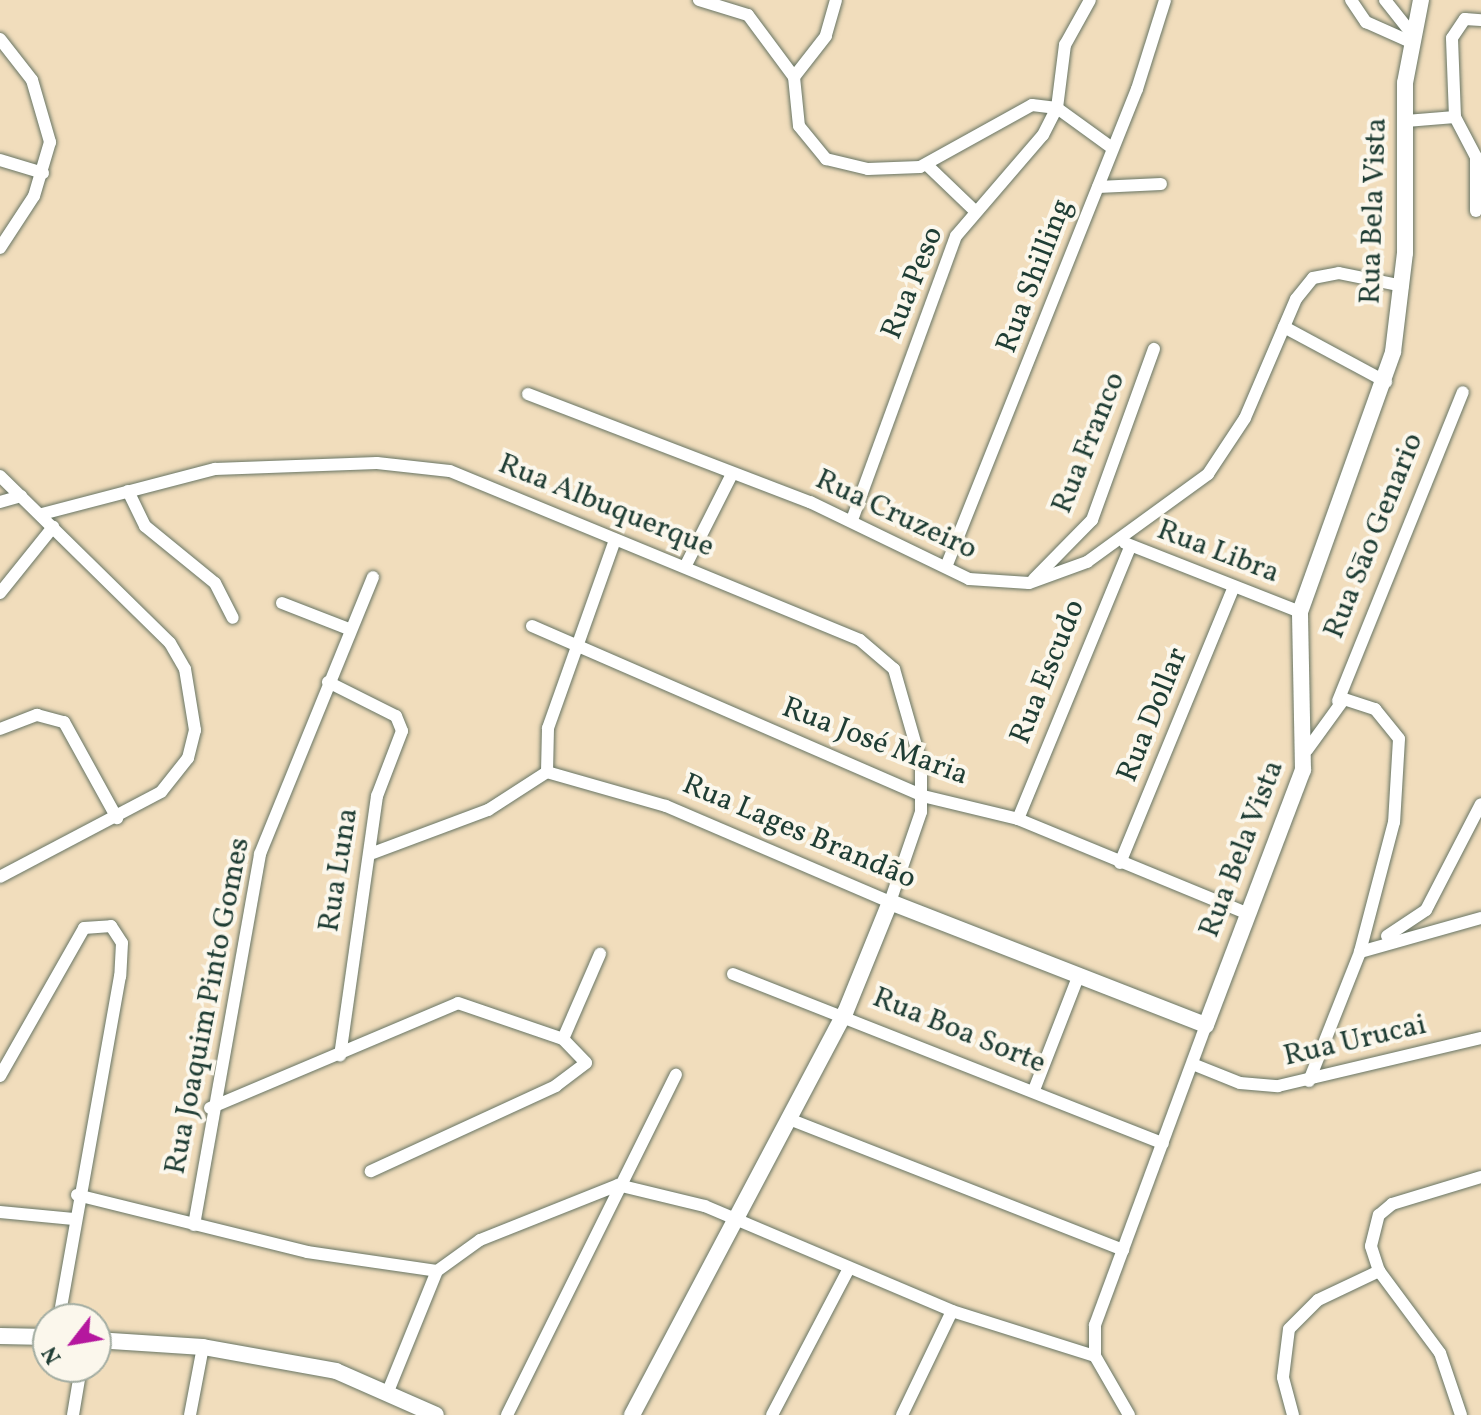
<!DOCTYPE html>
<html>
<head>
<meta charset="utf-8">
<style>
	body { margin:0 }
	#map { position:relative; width:1481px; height:1415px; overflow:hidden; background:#f1ddbc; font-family:Vollkorn,serif }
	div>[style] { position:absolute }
	.roads { filter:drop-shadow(0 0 2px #687564) drop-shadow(0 0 2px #687564) }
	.street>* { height:12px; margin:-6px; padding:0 6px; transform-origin:6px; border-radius:6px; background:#fff }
	.secondary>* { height:16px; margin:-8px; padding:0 8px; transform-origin:8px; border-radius:8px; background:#fff }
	span { translate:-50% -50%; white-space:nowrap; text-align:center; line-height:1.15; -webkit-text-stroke:8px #fbf7ec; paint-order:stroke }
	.street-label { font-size:30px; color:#1f3d34 }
	.north { position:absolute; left:32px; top:1303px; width:80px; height:80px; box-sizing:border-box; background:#fbf7ec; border:2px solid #a3ada2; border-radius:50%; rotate:239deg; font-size:22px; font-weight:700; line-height:32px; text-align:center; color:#1f3d34 }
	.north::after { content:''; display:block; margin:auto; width:28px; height:36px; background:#b5179e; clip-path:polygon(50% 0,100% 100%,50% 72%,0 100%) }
</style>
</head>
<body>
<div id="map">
	<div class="roads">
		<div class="street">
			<div style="left:699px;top:0;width:51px;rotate:17deg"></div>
			<div style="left:748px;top:15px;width:77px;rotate:53.4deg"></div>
			<div style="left:836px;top:0;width:37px;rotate:106deg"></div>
			<div style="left:826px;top:36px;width:52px;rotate:128deg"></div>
			<div style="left:794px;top:77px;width:49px;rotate:84.2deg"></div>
			<div style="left:799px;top:126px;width:43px;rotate:50.7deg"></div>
			<div style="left:826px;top:159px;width:43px;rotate:13.4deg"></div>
			<div style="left:868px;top:169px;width:52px;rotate:-2.2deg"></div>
			<div style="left:920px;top:167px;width:128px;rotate:-29deg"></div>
			<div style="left:1032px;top:105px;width:25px;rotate:7deg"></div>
			<div style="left:1057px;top:108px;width:68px;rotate:36deg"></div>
			<div style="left:1351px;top:0;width:27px;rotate:56deg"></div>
			<div style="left:1366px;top:22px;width:49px;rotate:24deg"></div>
			<div style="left:1385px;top:0;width:43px;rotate:51.5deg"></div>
			<div style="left:0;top:39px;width:52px;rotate:52deg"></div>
			<div style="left:32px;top:80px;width:65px;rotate:73.8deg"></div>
			<div style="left:50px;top:142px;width:56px;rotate:106.5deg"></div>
			<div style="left:34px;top:196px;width:62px;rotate:123.2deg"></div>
			<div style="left:1455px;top:117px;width:45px;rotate:62.3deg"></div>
			<div style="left:1476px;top:157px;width:54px;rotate:90deg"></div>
			<div style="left:1406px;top:121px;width:49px;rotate:-4.7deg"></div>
			<div style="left:1455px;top:117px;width:79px;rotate:-92.2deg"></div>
			<div style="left:1452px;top:38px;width:23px;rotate:-56deg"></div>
			<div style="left:1465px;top:19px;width:16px;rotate:4deg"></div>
			<div style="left:0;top:160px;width:45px;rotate:16.8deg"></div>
			<div style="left:927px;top:165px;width:65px;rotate:43.8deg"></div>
			<div style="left:1098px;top:187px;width:63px;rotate:-2.7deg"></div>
			<div style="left:1284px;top:327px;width:116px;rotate:28.3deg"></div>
			<div style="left:528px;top:394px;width:302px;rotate:21deg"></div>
			<div style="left:810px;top:502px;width:177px;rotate:25.8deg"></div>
			<div style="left:969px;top:579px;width:60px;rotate:3.8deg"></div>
			<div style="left:1029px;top:583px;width:62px;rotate:-19.9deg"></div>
			<div style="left:1087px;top:562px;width:150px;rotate:-36deg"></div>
			<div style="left:1208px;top:474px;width:67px;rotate:-56.5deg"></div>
			<div style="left:1245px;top:418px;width:129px;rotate:-66.8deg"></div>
			<div style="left:1296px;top:299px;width:27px;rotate:-51deg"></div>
			<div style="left:1313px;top:278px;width:26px;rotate:-11deg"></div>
			<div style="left:1339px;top:273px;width:65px;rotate:11.5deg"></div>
			<div style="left:0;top:476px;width:238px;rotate:44.5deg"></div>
			<div style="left:170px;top:643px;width:30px;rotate:60deg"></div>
			<div style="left:185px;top:669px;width:62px;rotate:80.7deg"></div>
			<div style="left:195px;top:730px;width:29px;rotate:104deg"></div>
			<div style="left:188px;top:758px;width:43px;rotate:128.5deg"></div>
			<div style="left:161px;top:792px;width:182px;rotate:152.2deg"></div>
			<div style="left:128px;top:491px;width:39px;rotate:64deg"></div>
			<div style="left:145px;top:526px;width:90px;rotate:39.2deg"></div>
			<div style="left:215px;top:583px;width:39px;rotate:63deg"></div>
			<div style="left:0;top:502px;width:22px;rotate:-16deg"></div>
			<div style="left:42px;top:514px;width:179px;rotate:-14.6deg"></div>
			<div style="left:215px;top:469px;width:162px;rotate:-2.1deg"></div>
			<div style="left:377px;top:463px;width:73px;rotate:6.3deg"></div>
			<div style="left:450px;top:471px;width:443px;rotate:22.4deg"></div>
			<div style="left:860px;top:640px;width:45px;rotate:40.5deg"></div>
			<div style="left:894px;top:669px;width:98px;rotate:74deg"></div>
			<div style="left:921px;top:763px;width:49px;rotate:90deg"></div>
			<div style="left:921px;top:812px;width:95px;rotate:109deg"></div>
			<div style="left:890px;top:902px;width:244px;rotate:-156.8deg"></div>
			<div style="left:666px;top:806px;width:124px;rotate:-164.1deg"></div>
			<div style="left:547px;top:772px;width:70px;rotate:147.2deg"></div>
			<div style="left:488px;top:810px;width:123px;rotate:159.5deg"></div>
			<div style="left:852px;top:520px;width:302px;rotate:-69.9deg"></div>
			<div style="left:956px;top:236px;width:133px;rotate:-49.3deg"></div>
			<div style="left:1043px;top:135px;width:30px;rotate:-63deg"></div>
			<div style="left:1057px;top:108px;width:64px;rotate:-82.8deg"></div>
			<div style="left:1065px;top:45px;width:51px;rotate:-60.9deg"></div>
			<div style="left:1125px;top:543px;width:188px;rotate:21.5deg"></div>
			<div style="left:686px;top:565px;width:102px;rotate:-63.2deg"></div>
			<div style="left:946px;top:567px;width:515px;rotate:-68.22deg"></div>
			<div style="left:1137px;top:89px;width:93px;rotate:-72.5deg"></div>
			<div style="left:1034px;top:579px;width:83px;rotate:-45.5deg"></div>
			<div style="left:1092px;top:520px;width:182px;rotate:-70.1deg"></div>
			<div style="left:0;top:593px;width:85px;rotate:-51.2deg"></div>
			<div style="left:282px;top:603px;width:72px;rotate:21.2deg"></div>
			<div style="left:532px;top:626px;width:426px;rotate:23.5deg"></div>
			<div style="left:923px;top:796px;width:98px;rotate:13.6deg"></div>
			<div style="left:1018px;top:819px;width:247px;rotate:22.4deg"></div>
			<div style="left:328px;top:682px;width:76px;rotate:26.6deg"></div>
			<div style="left:396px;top:716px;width:16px;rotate:68deg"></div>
			<div style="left:402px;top:731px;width:70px;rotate:111deg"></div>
			<div style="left:377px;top:796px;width:262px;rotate:98.1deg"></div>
			<div style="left:1338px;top:701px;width:333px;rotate:-68deg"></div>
			<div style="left:0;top:729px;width:40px;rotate:-21deg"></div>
			<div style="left:37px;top:715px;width:28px;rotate:15deg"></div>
			<div style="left:64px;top:722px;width:110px;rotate:61.1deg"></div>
			<div style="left:1307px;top:750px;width:63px;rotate:-54deg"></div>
			<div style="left:1344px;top:699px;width:33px;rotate:18deg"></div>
			<div style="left:1375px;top:709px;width:38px;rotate:51deg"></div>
			<div style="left:1399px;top:739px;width:83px;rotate:93.4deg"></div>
			<div style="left:1394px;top:822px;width:134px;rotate:104.7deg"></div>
			<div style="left:547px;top:772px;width:44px;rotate:-88.7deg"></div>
			<div style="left:548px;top:728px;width:200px;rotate:-70.4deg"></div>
			<div style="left:1018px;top:819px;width:294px;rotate:-67.6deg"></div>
			<div style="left:1120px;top:863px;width:299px;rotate:-67.6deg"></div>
			<div style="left:1387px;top:936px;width:47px;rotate:-33.7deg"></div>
			<div style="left:1426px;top:910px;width:119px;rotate:-62.6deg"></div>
			<div style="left:733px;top:974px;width:462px;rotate:21.5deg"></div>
			<div style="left:563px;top:1039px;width:93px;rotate:-66.5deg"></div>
			<div style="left:1195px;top:1065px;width:48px;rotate:21.8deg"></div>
			<div style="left:1240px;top:1083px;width:38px;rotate:5deg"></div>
			<div style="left:1278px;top:1086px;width:209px;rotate:-13.3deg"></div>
			<div style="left:0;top:1076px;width:170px;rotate:-60.4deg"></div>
			<div style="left:84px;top:928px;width:27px;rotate:-4deg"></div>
			<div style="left:111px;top:926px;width:20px;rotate:57deg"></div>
			<div style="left:122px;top:943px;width:33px;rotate:93deg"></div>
			<div style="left:120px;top:976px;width:348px;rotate:100.1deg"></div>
			<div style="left:1309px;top:1081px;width:139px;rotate:-68.4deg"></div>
			<div style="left:1360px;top:952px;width:126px;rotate:-15.7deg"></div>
			<div style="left:1034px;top:1090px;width:121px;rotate:-68.7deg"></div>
			<div style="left:210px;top:1108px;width:269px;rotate:-22.9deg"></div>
			<div style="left:458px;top:1003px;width:111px;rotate:18.9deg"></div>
			<div style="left:563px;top:1039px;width:33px;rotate:46deg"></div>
			<div style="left:586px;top:1063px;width:38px;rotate:143deg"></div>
			<div style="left:556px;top:1086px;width:204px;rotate:155.3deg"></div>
			<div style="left:789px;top:1119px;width:359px;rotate:21.4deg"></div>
			<div style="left:618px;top:1185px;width:89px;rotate:13.6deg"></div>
			<div style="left:705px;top:1206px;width:268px;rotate:23deg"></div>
			<div style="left:952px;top:1311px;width:150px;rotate:17.5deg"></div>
			<div style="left:77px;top:1195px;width:237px;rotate:13.9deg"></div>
			<div style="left:307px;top:1252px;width:131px;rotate:8.3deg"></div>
			<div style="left:437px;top:1271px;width:53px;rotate:-35.8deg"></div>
			<div style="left:480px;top:1240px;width:149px;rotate:-21.7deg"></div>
			<div style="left:0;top:1212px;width:74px;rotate:5.4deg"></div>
			<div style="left:194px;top:1225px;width:377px;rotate:-79.9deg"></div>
			<div style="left:260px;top:854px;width:299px;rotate:-67.8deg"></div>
			<div style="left:389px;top:1389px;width:127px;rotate:-67.9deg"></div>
			<div style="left:73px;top:1415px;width:49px;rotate:-80.5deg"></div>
			<div style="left:190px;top:1415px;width:69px;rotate:-79.2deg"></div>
			<div style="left:507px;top:1415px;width:380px;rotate:-63.6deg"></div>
			<div style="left:772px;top:1415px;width:164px;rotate:-62.3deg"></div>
			<div style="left:902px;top:1415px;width:115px;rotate:-64.3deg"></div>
			<div style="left:1129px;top:1415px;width:68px;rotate:-120deg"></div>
			<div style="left:1095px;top:1356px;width:31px;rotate:-90deg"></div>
			<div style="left:1095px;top:1325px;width:320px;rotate:-69.7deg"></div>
			<div style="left:1293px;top:1415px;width:39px;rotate:-105deg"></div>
			<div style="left:1283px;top:1377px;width:48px;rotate:-82.9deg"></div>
			<div style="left:1289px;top:1329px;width:41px;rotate:-45deg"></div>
			<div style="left:1318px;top:1300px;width:68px;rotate:-25.4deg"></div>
			<div style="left:1461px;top:1415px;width:65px;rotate:-108.7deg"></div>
			<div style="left:1440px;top:1353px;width:102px;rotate:-126.6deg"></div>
			<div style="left:1379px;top:1271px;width:26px;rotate:-108deg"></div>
			<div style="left:1371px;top:1246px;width:32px;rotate:-76deg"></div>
			<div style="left:1379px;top:1215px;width:17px;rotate:-40deg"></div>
			<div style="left:1392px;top:1204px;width:93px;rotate:-16.9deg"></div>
		</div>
		<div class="secondary">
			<div style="left:0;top:1336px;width:48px;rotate:1.2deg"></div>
			<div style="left:96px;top:1340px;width:107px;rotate:3.7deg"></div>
			<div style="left:203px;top:1347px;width:135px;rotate:10.2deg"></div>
			<div style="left:336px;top:1371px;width:109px;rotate:23.7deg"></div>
			<div style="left:632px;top:1415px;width:455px;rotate:-62.1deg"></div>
			<div style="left:845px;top:1013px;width:120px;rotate:-67.9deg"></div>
			<div style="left:890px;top:902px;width:339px;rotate:21.3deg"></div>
			<div style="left:1206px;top:1025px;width:273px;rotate:-69.2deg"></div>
			<div style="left:1303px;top:770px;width:158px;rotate:-91.1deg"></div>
			<div style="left:1300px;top:612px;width:276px;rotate:-70.3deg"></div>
			<div style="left:1393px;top:352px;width:100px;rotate:-83.1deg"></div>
			<div style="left:1405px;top:253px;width:170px;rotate:-90deg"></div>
			<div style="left:1405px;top:83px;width:85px;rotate:-79.1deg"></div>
		</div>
	</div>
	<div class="street-label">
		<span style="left:1374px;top:211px;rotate:-88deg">Rua Bela Vista</span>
		<span style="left:1035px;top:276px;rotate:-69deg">Rua Shilling</span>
		<span style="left:913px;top:283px;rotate:-68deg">Rua Peso</span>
		<span style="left:1089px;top:443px;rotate:-68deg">Rua Franco</span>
		<span style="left:606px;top:506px;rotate:22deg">Rua Albuquerque</span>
		<span style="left:896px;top:515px;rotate:25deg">Rua Cruzeiro</span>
		<span style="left:1374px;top:536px;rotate:-68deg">Rua Sāo Genario</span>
		<span style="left:1218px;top:552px;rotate:21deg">Rua Libra</span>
		<span style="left:1048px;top:672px;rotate:-68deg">Rua Escudo</span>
		<span style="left:1153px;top:715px;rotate:-68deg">Rua Dollar</span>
		<span style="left:875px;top:742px;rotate:21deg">Rua José Maria</span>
		<span style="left:799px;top:832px;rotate:23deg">Rua Lages Brandão</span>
		<span style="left:1242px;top:849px;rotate:-69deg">Rua Bela Vista</span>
		<span style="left:339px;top:870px;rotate:-81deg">Rua Luna</span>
		<span style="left:208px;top:1006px;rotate:-79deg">Rua Joaquim Pinto Gomes</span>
		<span style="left:959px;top:1031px;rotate:22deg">Rua Boa Sorte</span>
		<span style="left:1355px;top:1041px;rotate:-13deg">Rua Urucai</span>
	</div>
	<div class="north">N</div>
</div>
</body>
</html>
